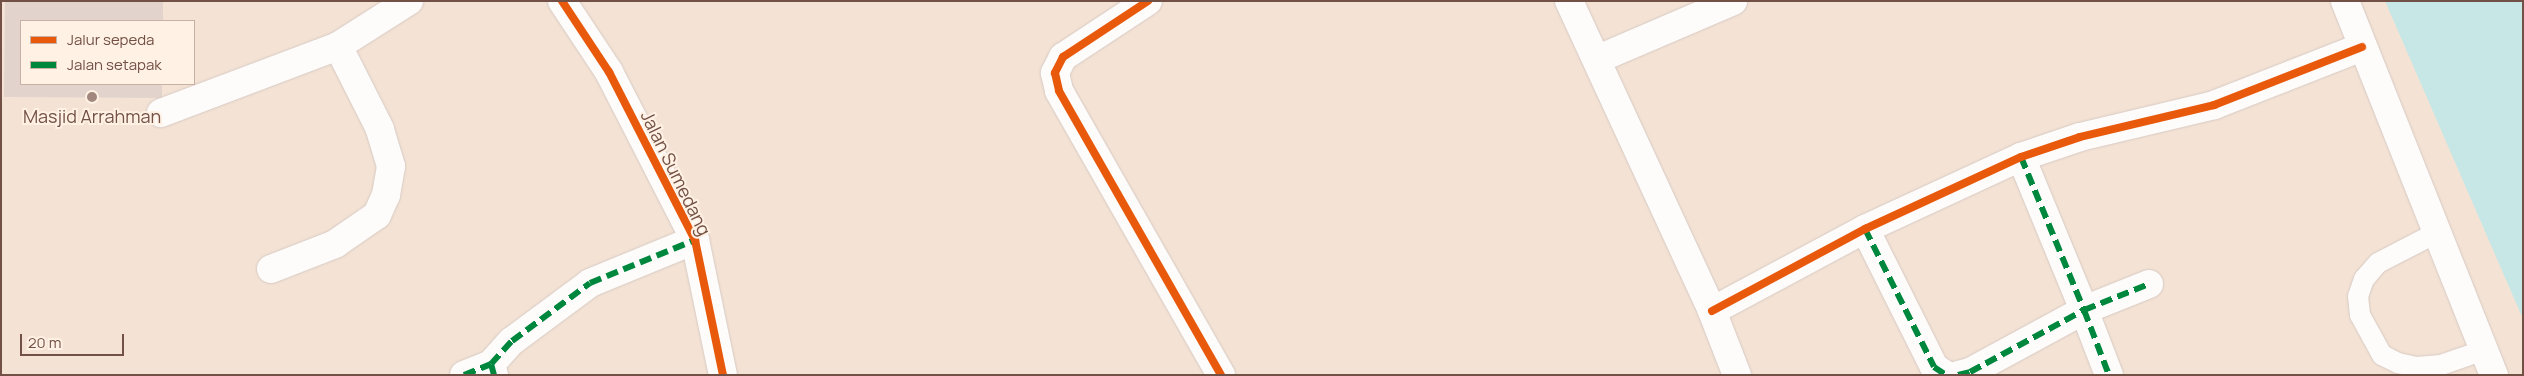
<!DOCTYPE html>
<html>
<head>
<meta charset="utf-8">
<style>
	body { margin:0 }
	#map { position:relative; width:2524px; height:376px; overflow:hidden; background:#f6ede4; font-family:Manrope,sans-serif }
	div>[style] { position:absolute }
	.residential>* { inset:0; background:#f4e3d5 }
	.water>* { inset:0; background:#c6e7e5 }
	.building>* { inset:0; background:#e2d4cc }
	.roads { filter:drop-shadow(0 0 1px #d7cac3) drop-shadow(0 0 1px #d7cac3) }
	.service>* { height:20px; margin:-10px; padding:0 10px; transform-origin:10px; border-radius:10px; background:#fefcfb }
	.minor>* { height:28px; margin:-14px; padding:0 14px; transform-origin:14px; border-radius:14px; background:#fefcfb }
	.quiet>* { height:6px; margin-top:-3px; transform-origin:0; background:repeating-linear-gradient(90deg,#00873e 0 12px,transparent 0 18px) }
	.cycleway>* { height:8px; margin:-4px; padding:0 4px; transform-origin:4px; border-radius:4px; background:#e8590c }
	.dots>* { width:14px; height:14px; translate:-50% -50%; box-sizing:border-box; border:2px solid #fff1e4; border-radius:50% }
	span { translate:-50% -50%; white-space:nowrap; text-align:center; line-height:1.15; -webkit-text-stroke:4px #fff1e4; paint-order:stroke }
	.poi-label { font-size:18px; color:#735045 }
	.street-label { font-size:18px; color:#735045 }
	.frame { position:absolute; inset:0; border:2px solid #735045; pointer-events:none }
	.legend { position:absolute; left:20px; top:20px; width:175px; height:65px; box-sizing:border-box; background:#fff1e4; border:1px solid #c7b1a4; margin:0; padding:6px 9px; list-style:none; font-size:15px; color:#735045 }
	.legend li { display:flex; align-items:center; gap:10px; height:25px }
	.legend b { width:25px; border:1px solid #c7b1a4 }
	.scale { position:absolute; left:20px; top:334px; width:104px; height:22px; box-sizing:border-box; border:2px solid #735045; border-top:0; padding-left:6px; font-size:15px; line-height:18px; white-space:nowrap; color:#735045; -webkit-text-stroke:4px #fff1e4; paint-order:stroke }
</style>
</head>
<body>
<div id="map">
	<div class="residential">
		<div style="clip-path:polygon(evenodd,1px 1px,2523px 1px,2523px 375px,1px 375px,1px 1px,21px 21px,194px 21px,194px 84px,21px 84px,21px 21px)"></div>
	</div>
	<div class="water">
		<div style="clip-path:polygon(2385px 1px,2523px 1px,2523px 319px)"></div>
	</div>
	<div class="building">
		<div style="clip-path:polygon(5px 1px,163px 1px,163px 21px,21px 21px,21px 84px,162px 84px,162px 98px,4px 97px)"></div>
	</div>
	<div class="roads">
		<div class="service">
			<div style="left:2436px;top:233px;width:65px;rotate:152.7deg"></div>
			<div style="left:2378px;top:263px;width:21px;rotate:131deg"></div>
			<div style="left:2364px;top:279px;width:18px;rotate:109deg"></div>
			<div style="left:2358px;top:296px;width:19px;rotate:84deg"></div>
			<div style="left:2360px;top:315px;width:46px;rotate:61.2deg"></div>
			<div style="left:2382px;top:355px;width:18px;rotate:27deg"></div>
			<div style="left:2398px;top:363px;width:19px;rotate:12deg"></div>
			<div style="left:2417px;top:367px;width:24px;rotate:-5deg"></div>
			<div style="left:2441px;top:365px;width:46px;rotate:-19.2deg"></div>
		</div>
		<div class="minor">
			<div style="left:562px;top:1px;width:85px;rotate:56.5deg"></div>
			<div style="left:609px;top:72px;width:189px;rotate:62.9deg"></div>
			<div style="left:695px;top:240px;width:138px;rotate:78.3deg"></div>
			<div style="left:1148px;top:1px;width:102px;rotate:146.6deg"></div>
			<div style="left:1063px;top:57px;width:18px;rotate:117deg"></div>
			<div style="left:1055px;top:73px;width:18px;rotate:77deg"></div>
			<div style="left:1059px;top:91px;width:327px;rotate:60.3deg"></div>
			<div style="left:1569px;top:1px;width:341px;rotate:65.2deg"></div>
			<div style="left:1712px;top:311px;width:69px;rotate:68.7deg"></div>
			<div style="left:2345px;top:1px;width:403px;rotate:68.3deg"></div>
			<div style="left:1598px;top:59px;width:147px;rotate:-23.2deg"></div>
			<div style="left:161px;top:113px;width:189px;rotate:-20.7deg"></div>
			<div style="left:338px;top:46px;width:84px;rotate:-32.4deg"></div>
			<div style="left:2021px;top:157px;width:165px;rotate:67.6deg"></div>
			<div style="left:2084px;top:310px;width:70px;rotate:-21.8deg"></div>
			<div style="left:1865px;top:229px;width:154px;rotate:63.4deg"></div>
			<div style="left:1934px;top:367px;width:14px;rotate:34deg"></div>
			<div style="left:271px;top:269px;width:69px;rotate:-21.3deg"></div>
			<div style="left:335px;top:244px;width:51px;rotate:-34.6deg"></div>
			<div style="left:377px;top:215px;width:22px;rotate:-66deg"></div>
			<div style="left:386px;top:195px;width:29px;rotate:-80deg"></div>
			<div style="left:391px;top:166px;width:39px;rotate:-107deg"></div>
			<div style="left:380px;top:129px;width:93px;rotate:-116.8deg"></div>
			<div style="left:1712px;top:311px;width:174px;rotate:-28.2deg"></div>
			<div style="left:1865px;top:229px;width:172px;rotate:-24.8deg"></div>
			<div style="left:2021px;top:157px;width:62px;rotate:-18.7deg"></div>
			<div style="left:2080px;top:137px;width:138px;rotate:-13.4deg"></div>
			<div style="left:2214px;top:105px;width:159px;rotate:-21.4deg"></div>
			<div style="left:464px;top:375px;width:29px;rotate:-22deg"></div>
			<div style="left:494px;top:375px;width:11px;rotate:-105deg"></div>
			<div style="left:491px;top:364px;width:31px;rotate:-48deg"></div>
			<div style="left:512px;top:341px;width:97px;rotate:-36.6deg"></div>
			<div style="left:590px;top:283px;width:113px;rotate:-22.3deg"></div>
			<div style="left:1958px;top:375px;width:12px;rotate:-14deg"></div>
			<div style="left:1970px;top:372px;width:130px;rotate:-28.5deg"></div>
			<div style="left:2084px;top:310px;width:70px;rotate:69deg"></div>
		</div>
	</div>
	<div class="quiet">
		<div style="left:2021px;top:157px;width:165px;rotate:67.6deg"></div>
		<div style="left:2084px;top:310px;width:70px;rotate:-21.8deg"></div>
		<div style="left:1865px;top:229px;width:154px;rotate:63.4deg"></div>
		<div style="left:1934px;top:367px;width:14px;rotate:34deg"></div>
		<div style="left:464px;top:375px;width:29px;rotate:-22deg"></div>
		<div style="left:494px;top:375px;width:11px;rotate:-105deg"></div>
		<div style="left:491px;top:364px;width:31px;rotate:-48deg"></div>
		<div style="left:512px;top:341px;width:97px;rotate:-36.6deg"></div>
		<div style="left:590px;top:283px;width:113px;rotate:-22.3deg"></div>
		<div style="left:1958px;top:375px;width:12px;rotate:-14deg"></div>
		<div style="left:1970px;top:372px;width:130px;rotate:-28.5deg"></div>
		<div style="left:2084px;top:310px;width:70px;rotate:69deg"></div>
	</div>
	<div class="cycleway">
		<div style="left:562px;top:1px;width:85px;rotate:56.5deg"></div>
		<div style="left:609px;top:72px;width:189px;rotate:62.9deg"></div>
		<div style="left:695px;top:240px;width:138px;rotate:78.3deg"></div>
		<div style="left:1148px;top:1px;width:102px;rotate:146.6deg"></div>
		<div style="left:1063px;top:57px;width:18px;rotate:117deg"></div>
		<div style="left:1055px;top:73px;width:18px;rotate:77deg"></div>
		<div style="left:1059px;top:91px;width:327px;rotate:60.3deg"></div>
		<div style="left:1712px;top:311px;width:174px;rotate:-28.2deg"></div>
		<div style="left:1865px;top:229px;width:172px;rotate:-24.8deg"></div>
		<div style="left:2021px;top:157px;width:62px;rotate:-18.7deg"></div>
		<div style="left:2080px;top:137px;width:138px;rotate:-13.4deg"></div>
		<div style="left:2214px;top:105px;width:159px;rotate:-21.4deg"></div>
	</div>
	<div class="dots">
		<div style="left:92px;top:97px;background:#a1877d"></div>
	</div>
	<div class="poi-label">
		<span style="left:92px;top:116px">Masjid Arrahman</span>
	</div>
	<div class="street-label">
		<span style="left:676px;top:173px;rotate:64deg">Jalan Sumedang</span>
	</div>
	<div class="frame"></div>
	<ul class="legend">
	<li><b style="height:6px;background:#e8590c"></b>Jalur sepeda</li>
	<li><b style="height:6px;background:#00873e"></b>Jalan setapak</li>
	</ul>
	<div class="scale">20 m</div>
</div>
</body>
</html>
